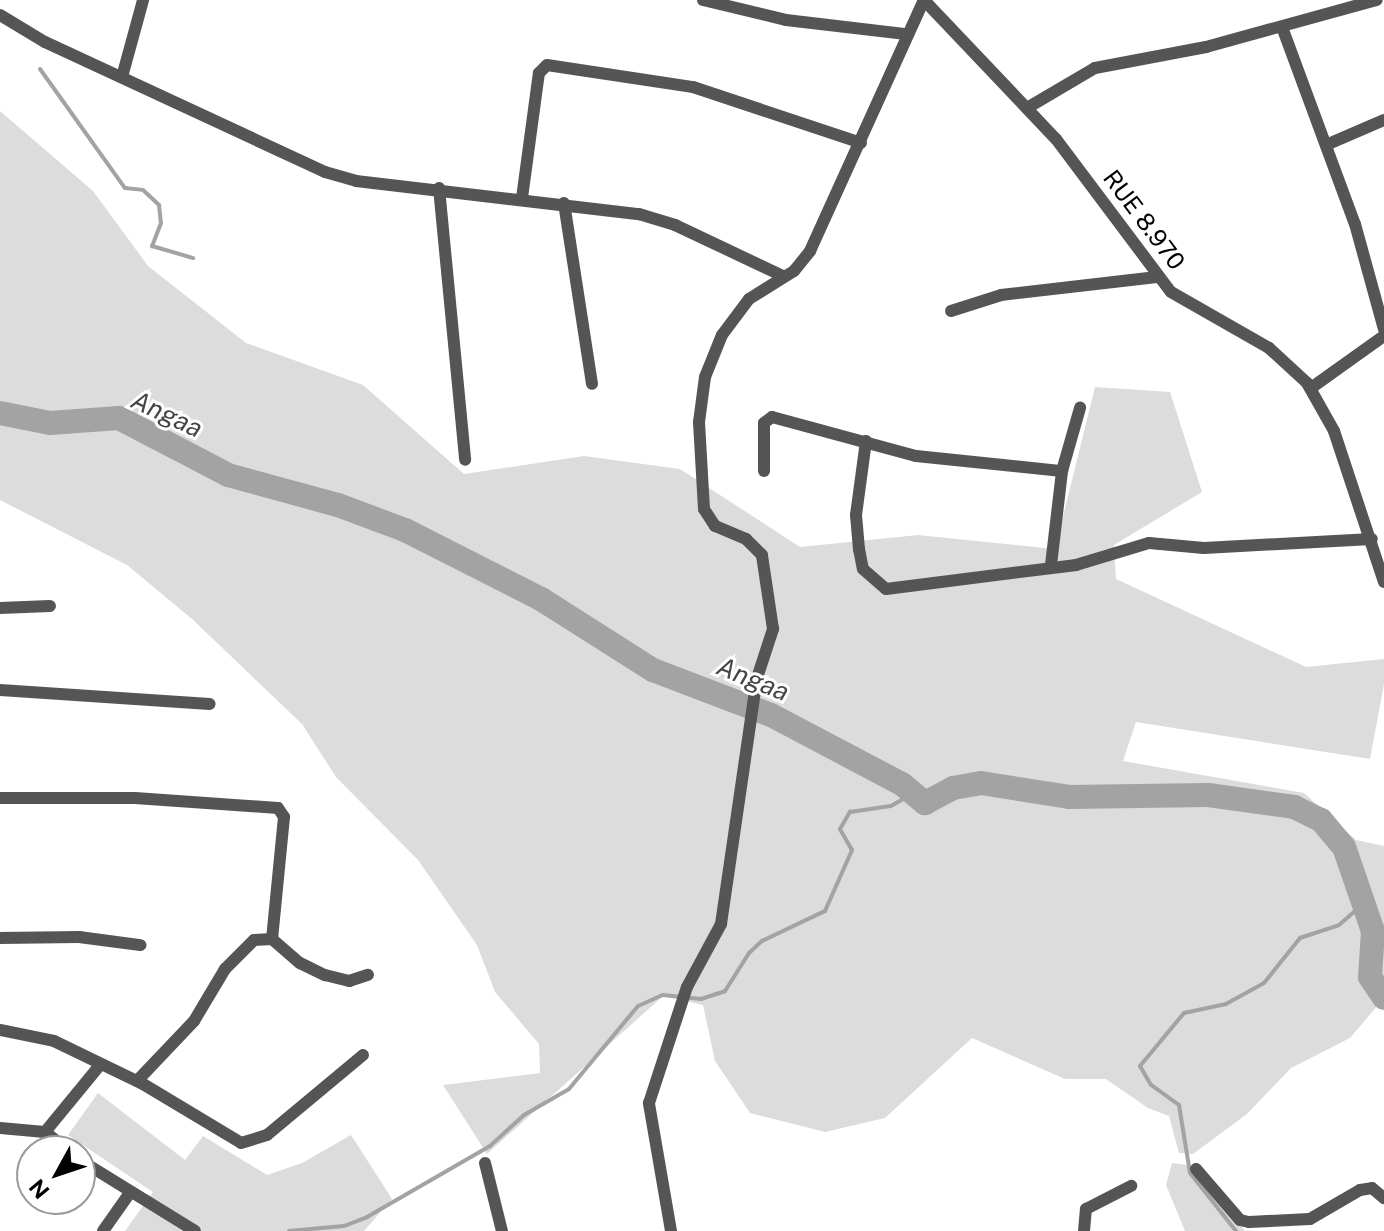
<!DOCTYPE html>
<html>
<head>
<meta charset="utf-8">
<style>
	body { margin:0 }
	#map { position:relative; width:1384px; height:1231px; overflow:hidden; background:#fff; font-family:"Public Sans",sans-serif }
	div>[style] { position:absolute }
	.green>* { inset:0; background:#dcdcdc }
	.stream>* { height:4px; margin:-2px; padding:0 2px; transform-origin:2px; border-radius:2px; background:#a3a3a3 }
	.river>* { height:24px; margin:-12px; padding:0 12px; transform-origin:12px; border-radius:12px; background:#a3a3a3 }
	.minor>* { height:12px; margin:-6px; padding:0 6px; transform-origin:6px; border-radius:6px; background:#555 }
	span { translate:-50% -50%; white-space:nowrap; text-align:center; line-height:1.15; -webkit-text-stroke:6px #fff; paint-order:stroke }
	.street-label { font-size:24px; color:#000 }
	.water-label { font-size:26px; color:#444; font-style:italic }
	.north { position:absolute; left:16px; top:1135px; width:80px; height:80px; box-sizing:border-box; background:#fff; border:2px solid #999; border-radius:50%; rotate:230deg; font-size:22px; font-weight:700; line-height:32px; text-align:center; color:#000 }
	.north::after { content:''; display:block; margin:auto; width:28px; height:36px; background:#000; clip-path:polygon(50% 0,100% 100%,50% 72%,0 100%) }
</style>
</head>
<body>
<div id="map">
	<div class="green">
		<div style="clip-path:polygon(0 111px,93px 191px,148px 266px,246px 343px,363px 385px,464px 474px,584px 456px,680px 469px,800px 547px,918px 535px,1055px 549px,1095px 387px,1170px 392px,1202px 492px,1114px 545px,1116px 579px,1306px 667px,1384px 659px,1384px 684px,1370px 759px,1136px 722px,1123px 761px,1304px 793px,1356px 840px,1384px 846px,1384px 998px,1350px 1038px,1291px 1068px,1247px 1114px,1193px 1154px,1179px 1153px,1169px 1116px,1148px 1108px,1106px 1079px,1065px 1079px,972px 1038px,885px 1118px,825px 1132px,750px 1113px,715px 1061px,703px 1005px,663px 996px,487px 1154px,443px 1085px,540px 1073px,539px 1044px,495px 992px,477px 945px,418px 860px,336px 777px,302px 724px,192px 619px,127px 565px,0 500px)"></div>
		<div style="clip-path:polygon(98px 1093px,185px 1160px,203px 1136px,267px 1175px,302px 1163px,351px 1135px,392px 1199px,364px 1231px,125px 1231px,153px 1192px,68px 1135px)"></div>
		<div style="clip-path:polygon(1172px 1163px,1187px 1165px,1212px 1187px,1245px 1231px,1185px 1231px,1166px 1185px)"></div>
	</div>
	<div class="stream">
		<div style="left:40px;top:69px;width:146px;rotate:54.5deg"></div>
		<div style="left:125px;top:188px;width:18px;rotate:6deg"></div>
		<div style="left:143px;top:190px;width:22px;rotate:43deg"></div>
		<div style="left:159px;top:205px;width:18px;rotate:84deg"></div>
		<div style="left:161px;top:223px;width:25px;rotate:111deg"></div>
		<div style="left:152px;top:246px;width:43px;rotate:16.3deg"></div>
		<div style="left:289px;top:1231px;width:55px;rotate:-5.2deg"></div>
		<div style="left:344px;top:1226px;width:25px;rotate:-21deg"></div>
		<div style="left:367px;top:1217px;width:142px;rotate:-30deg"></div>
		<div style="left:490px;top:1146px;width:46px;rotate:-42.4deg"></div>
		<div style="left:524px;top:1115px;width:52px;rotate:-30deg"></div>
		<div style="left:569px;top:1089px;width:108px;rotate:-50.3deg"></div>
		<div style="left:638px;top:1006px;width:27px;rotate:-24deg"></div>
		<div style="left:663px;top:995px;width:38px;rotate:6deg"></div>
		<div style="left:701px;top:999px;width:25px;rotate:-18deg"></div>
		<div style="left:725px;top:991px;width:45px;rotate:-57.7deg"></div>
		<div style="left:749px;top:953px;width:18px;rotate:-43deg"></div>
		<div style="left:762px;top:941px;width:70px;rotate:-25.5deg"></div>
		<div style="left:825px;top:911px;width:67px;rotate:-66.1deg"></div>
		<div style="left:852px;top:850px;width:24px;rotate:-120deg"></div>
		<div style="left:840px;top:829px;width:20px;rotate:-60deg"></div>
		<div style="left:850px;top:812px;width:41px;rotate:-8.3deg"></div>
		<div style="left:891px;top:806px;width:24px;rotate:-30deg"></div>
		<div style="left:1236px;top:1231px;width:74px;rotate:-128.4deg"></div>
		<div style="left:1190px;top:1173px;width:69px;rotate:-99.2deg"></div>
		<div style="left:1179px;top:1105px;width:34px;rotate:-144deg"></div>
		<div style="left:1151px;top:1085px;width:22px;rotate:-120deg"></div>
		<div style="left:1140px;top:1066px;width:69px;rotate:-50.3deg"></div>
		<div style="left:1184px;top:1013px;width:43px;rotate:-12.1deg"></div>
		<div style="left:1226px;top:1004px;width:43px;rotate:-28.9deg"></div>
		<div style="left:1264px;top:983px;width:58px;rotate:-51.3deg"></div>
		<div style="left:1300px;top:938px;width:41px;rotate:-18.4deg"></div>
		<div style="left:1339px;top:925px;width:33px;rotate:-41deg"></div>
	</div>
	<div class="river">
		<div style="left:0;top:413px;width:51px;rotate:11.3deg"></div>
		<div style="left:50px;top:423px;width:69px;rotate:-4.1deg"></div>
		<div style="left:119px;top:418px;width:123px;rotate:27.6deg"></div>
		<div style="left:228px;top:475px;width:114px;rotate:15.3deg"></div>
		<div style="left:338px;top:505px;width:72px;rotate:20.5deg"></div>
		<div style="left:405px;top:530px;width:153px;rotate:26.9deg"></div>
		<div style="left:541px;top:599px;width:133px;rotate:32.4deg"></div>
		<div style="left:653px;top:670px;width:126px;rotate:20.9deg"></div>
		<div style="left:771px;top:715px;width:148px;rotate:27.8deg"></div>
		<div style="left:902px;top:784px;width:30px;rotate:40deg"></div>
		<div style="left:925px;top:803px;width:32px;rotate:-28deg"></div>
		<div style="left:953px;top:788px;width:28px;rotate:-10deg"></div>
		<div style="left:981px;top:783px;width:89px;rotate:9deg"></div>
		<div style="left:1069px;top:797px;width:139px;rotate:-0.8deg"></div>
		<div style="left:1208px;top:795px;width:87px;rotate:7.9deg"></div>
		<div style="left:1294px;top:807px;width:30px;rotate:26deg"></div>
		<div style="left:1321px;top:820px;width:35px;rotate:50deg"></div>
		<div style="left:1344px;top:847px;width:89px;rotate:71deg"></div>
		<div style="left:1373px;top:931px;width:46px;rotate:93.7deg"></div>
		<div style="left:1370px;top:977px;width:25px;rotate:56deg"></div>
	</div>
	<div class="minor">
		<div style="left:703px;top:0;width:85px;rotate:13.5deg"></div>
		<div style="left:786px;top:20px;width:121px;rotate:6.7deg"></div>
		<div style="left:924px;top:0;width:192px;rotate:46.5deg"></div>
		<div style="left:1056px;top:139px;width:191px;rotate:53.1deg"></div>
		<div style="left:1171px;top:292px;width:113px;rotate:29.7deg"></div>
		<div style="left:1269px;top:348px;width:52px;rotate:42.6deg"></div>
		<div style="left:1307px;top:383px;width:55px;rotate:60.6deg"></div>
		<div style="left:1334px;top:431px;width:159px;rotate:71.7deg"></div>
		<div style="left:0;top:15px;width:52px;rotate:31deg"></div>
		<div style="left:45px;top:42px;width:309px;rotate:24.9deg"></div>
		<div style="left:325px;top:172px;width:32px;rotate:16deg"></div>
		<div style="left:356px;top:181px;width:285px;rotate:6.7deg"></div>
		<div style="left:639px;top:214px;width:38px;rotate:17deg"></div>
		<div style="left:675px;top:225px;width:119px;rotate:25.3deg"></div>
		<div style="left:1282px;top:27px;width:210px;rotate:69.7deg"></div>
		<div style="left:1355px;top:224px;width:109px;rotate:74.6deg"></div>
		<div style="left:122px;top:77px;width:80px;rotate:-74.7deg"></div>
		<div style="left:1027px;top:108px;width:79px;rotate:-30.5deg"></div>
		<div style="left:1095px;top:68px;width:113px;rotate:-10.7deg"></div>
		<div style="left:1206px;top:47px;width:177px;rotate:-15.4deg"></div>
		<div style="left:1326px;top:145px;width:63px;rotate:-23.3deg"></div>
		<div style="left:439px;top:188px;width:273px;rotate:84.5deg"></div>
		<div style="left:522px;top:198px;width:126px;rotate:-82.3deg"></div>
		<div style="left:539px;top:73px;width:11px;rotate:-45deg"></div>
		<div style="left:547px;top:65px;width:148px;rotate:8.6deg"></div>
		<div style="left:693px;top:87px;width:177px;rotate:18.4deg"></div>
		<div style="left:564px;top:203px;width:183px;rotate:81.2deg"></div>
		<div style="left:951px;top:311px;width:52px;rotate:-17.7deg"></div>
		<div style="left:1001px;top:295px;width:157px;rotate:-6.6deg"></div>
		<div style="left:1311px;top:388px;width:90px;rotate:-35.5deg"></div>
		<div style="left:866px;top:441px;width:75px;rotate:97.7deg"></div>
		<div style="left:856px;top:515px;width:34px;rotate:85deg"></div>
		<div style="left:859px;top:549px;width:20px;rotate:79deg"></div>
		<div style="left:863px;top:569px;width:30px;rotate:41deg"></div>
		<div style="left:886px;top:589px;width:192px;rotate:-7.2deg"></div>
		<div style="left:1076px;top:565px;width:76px;rotate:-16.8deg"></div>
		<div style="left:1149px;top:543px;width:55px;rotate:5.2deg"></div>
		<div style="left:1204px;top:548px;width:168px;rotate:-3.1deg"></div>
		<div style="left:764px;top:471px;width:48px;rotate:-90deg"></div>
		<div style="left:764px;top:423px;width:10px;rotate:-37deg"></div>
		<div style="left:772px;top:417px;width:149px;rotate:15.2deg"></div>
		<div style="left:916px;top:456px;width:147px;rotate:5.9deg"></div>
		<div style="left:1051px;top:565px;width:95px;rotate:-83.3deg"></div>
		<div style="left:1062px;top:471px;width:66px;rotate:-74.1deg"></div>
		<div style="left:0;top:608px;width:50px;rotate:-2.3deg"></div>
		<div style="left:0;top:690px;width:210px;rotate:3.8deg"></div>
		<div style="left:0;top:798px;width:135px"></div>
		<div style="left:135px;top:798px;width:143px;rotate:4deg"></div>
		<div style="left:278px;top:808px;width:11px;rotate:56deg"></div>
		<div style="left:284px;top:817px;width:123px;rotate:95.6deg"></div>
		<div style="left:0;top:938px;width:79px;rotate:-0.7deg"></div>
		<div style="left:79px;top:937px;width:62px;rotate:7.5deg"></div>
		<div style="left:0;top:1030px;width:55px;rotate:11.5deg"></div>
		<div style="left:54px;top:1041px;width:99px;rotate:25.8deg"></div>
		<div style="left:143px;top:1084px;width:114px;rotate:31deg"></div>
		<div style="left:241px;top:1143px;width:27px;rotate:-17deg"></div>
		<div style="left:267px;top:1135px;width:125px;rotate:-39.8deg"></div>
		<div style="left:137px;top:1081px;width:83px;rotate:-46.5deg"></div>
		<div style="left:194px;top:1021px;width:61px;rotate:-59.2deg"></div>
		<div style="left:225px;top:969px;width:41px;rotate:-45deg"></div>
		<div style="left:254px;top:940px;width:18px;rotate:-3deg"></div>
		<div style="left:272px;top:939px;width:37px;rotate:41deg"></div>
		<div style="left:300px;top:963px;width:28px;rotate:26deg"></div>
		<div style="left:325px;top:975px;width:25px;rotate:14deg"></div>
		<div style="left:349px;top:981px;width:20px;rotate:-18deg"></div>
		<div style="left:0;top:1128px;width:45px;rotate:5.1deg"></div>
		<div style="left:45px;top:1132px;width:31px;rotate:38deg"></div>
		<div style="left:45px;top:1132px;width:87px;rotate:-50.6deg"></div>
		<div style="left:80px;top:1160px;width:135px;rotate:31.7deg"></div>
		<div style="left:485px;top:1163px;width:70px;rotate:76deg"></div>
		<div style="left:1196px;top:1169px;width:67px;rotate:49.2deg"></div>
		<div style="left:1240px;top:1220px;width:9px;rotate:13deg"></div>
		<div style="left:1249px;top:1222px;width:61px;rotate:-2.8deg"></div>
		<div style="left:1310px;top:1219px;width:58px;rotate:-30.1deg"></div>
		<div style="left:1360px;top:1190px;width:12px;rotate:-9deg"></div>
		<div style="left:1372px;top:1188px;width:16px;rotate:40deg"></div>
		<div style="left:103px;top:1231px;width:45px;rotate:-54.9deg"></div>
		<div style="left:671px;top:1231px;width:130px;rotate:-99.8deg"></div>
		<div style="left:649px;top:1103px;width:122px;rotate:-71.9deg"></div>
		<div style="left:687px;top:987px;width:72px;rotate:-61.6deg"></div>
		<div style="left:721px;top:924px;width:249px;rotate:-81.7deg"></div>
		<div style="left:757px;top:678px;width:52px;rotate:-71.9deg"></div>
		<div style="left:773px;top:629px;width:75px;rotate:-98.5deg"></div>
		<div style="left:762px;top:555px;width:23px;rotate:-135deg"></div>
		<div style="left:746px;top:539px;width:34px;rotate:-157deg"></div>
		<div style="left:715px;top:526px;width:20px;rotate:-123deg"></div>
		<div style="left:704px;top:509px;width:87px;rotate:-93.3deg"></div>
		<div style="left:699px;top:422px;width:45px;rotate:-82.4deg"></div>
		<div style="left:705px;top:377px;width:45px;rotate:-68deg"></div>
		<div style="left:722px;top:335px;width:45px;rotate:-53.1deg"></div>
		<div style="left:749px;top:299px;width:53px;rotate:-31.9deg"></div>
		<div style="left:794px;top:271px;width:26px;rotate:-51deg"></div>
		<div style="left:810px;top:251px;width:276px;rotate:-65.6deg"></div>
		<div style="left:1084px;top:1231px;width:22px;rotate:-85deg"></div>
		<div style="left:1086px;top:1209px;width:51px;rotate:-27.1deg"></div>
	</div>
	<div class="street-label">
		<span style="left:1144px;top:220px;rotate:53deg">RUE 8.970</span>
	</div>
	<div class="water-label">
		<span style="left:167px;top:414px;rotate:25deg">Angaa</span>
		<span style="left:753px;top:679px;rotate:22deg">Angaa</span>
	</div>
	<div class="north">N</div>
</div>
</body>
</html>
